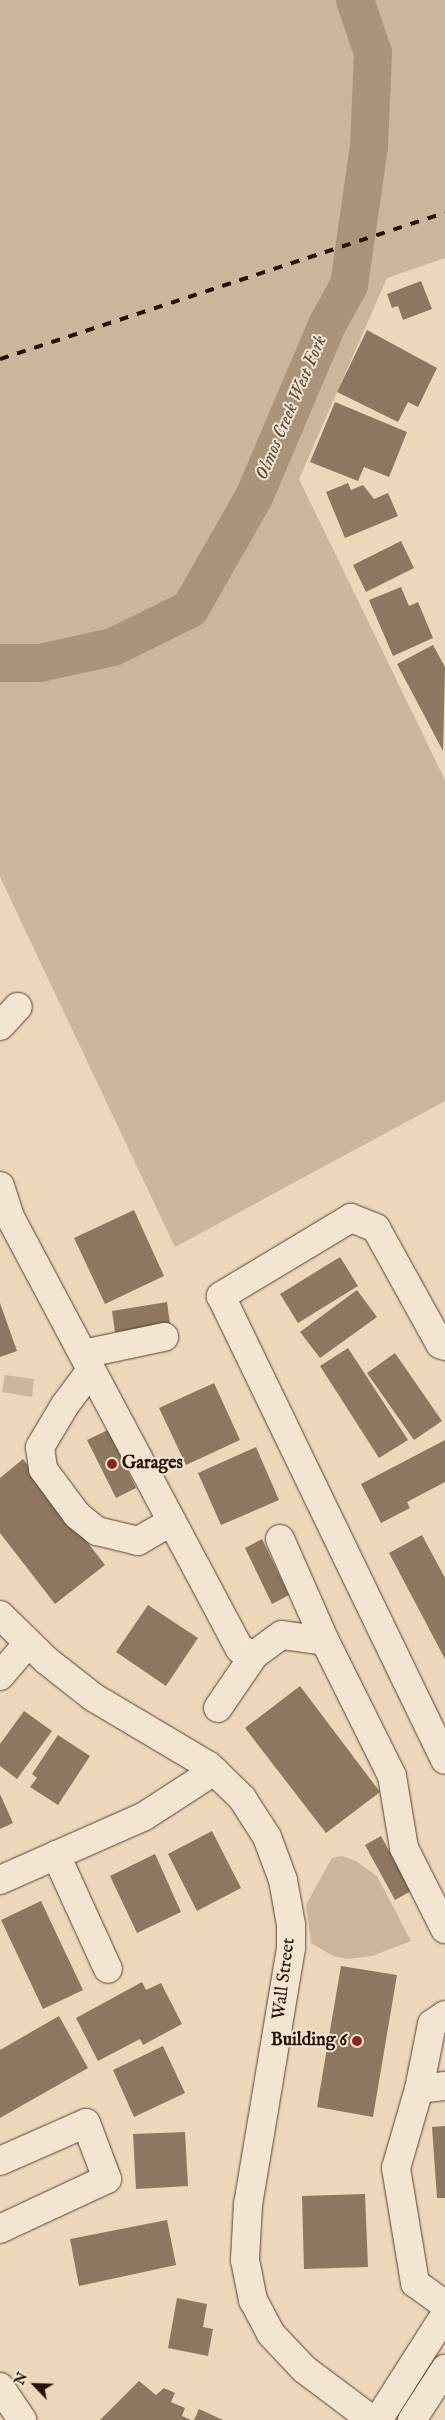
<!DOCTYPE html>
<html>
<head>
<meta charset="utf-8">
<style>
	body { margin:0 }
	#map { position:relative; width:445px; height:2420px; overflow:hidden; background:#edd7ba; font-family:"IM FELL English",serif }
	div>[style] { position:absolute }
	.green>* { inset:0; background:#cbb59b }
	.river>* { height:38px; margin:-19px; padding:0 19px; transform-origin:19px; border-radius:19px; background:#a9937b }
	.building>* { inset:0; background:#8d7761 }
	.roads { filter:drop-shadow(0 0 1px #58422f) drop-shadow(0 0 1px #58422f) }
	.minor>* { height:28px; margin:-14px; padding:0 14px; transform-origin:14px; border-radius:14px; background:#f3e5d2 }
	.rail>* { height:4px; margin-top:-2px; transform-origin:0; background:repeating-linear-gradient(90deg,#261001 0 9px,transparent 0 18px) }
	.dots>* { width:14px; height:14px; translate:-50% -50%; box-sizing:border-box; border:2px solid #f3e5d2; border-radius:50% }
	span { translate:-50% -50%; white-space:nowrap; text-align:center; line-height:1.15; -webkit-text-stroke:4px #f3e5d2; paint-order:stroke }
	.poi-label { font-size:18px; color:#261001; font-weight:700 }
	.left { translate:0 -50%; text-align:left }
	.right { translate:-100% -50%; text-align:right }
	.street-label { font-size:18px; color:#261001 }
	.water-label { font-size:19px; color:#614b38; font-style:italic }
	.north { position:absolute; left:10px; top:2360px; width:50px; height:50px; -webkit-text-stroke:4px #f3e5d2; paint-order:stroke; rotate:294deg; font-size:14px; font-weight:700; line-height:20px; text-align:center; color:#261001 }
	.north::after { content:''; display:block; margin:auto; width:18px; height:22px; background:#261001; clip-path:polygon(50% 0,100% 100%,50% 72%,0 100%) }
</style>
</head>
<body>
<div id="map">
	<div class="green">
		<div style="clip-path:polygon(0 0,445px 0,445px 258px,387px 278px,299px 479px,445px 780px,445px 1101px,175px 1247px,0 877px)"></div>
		<div style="clip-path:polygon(5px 1375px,34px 1379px,32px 1397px,2px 1392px)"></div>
		<div style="clip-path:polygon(342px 1856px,356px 1861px,377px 1876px,411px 1941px,372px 1956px,348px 1959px,333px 1956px,311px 1943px,306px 1905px,332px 1858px)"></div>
	</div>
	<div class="river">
		<div style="left:0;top:663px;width:40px"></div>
		<div style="left:40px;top:663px;width:75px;rotate:-12.4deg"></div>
		<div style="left:113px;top:647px;width:86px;rotate:-26.3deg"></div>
		<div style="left:190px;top:609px;width:129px;rotate:-60.3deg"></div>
		<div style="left:254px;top:497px;width:187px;rotate:-67deg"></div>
		<div style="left:327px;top:325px;width:46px;rotate:-61.2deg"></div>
		<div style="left:349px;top:285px;width:140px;rotate:-81.8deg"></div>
		<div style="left:369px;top:146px;width:93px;rotate:-87.5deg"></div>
		<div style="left:373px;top:53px;width:56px;rotate:-108.8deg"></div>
	</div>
	<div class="building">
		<div style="clip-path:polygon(421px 281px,432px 309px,403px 320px,398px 306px,392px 308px,387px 294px)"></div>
		<div style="clip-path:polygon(367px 330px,437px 368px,418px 407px,408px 402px,398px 422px,337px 392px)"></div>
		<div style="clip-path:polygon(335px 402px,407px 432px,389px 477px,364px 467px,358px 481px,310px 462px)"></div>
		<div style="clip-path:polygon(348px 483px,351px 490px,363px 485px,374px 499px,388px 493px,398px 516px,345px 538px,326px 492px)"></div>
		<div style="clip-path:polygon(401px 541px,414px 568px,366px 592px,353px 565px)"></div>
		<div style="clip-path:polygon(401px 587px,409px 606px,418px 602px,433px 638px,393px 656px,369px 600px)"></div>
		<div style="clip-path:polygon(433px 645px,445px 667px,443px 751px,397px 664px)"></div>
		<div style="clip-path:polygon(134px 1210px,164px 1276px,105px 1304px,74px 1238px)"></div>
		<div style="clip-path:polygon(340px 1257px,358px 1286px,298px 1323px,280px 1294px)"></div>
		<div style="clip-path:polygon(357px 1290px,377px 1317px,320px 1358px,300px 1332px)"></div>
		<div style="clip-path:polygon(167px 1302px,170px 1324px,115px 1332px,112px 1311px)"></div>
		<div style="clip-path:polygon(0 1303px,17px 1351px,0 1357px)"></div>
		<div style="clip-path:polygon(348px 1348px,408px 1440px,379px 1458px,320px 1366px)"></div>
		<div style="clip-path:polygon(395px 1353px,442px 1421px,414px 1440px,367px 1373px)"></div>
		<div style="clip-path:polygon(214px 1383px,240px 1440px,186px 1465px,159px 1408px)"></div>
		<div style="clip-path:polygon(108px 1430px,136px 1488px,116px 1498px,87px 1440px)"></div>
		<div style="clip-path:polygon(445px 1440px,445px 1482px,407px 1502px,410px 1508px,381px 1523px,361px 1484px)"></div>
		<div style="clip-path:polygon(256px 1447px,279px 1500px,221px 1525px,198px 1473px)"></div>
		<div style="clip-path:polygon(23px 1459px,105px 1565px,55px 1604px,0 1533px,0 1478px)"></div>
		<div style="clip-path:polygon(422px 1535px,445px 1578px,445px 1659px,389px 1553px)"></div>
		<div style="clip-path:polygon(262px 1539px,289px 1595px,272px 1604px,245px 1548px)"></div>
		<div style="clip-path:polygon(148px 1605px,198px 1638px,166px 1686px,116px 1652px)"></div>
		<div style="clip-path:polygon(300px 1686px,380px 1792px,326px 1833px,245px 1728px)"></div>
		<div style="clip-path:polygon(24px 1711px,52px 1731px,17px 1779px,0 1766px,0 1744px)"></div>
		<div style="clip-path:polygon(58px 1735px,90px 1756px,58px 1805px,30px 1787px,37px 1778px,32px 1774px)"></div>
		<div style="clip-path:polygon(0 1794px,13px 1823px,0 1829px)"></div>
		<div style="clip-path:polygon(212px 1831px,241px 1888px,197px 1911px,168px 1854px)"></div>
		<div style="clip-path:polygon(381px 1836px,411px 1891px,395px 1900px,365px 1845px)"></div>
		<div style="clip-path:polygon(155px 1854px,181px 1912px,137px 1933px,110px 1876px)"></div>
		<div style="clip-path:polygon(41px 1901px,83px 1990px,43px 2009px,1px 1920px)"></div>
		<div style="clip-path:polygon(341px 1966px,397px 1975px,373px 2117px,317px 2107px)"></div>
		<div style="clip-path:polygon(142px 1982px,146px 1990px,161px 1983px,182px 2024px,143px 2045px,140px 2039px,98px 2061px,76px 2018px)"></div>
		<div style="clip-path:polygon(59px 2016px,88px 2068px,0 2118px,0 2050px)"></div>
		<div style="clip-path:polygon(163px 2046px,185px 2093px,134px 2117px,113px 2070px)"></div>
		<div style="clip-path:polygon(445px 2126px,445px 2198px,437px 2198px,432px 2127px)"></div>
		<div style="clip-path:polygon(185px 2132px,188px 2186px,136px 2189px,133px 2134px)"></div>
		<div style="clip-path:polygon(365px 2194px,368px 2267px,304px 2269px,302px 2196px)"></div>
		<div style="clip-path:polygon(167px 2220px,176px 2265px,79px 2286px,70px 2239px)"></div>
		<div style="clip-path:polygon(177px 2298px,207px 2304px,203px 2327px,213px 2329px,208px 2356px,168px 2348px)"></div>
		<div style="clip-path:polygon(139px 2381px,156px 2395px,164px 2388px,175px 2393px,171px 2402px,185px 2408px,182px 2416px,191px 2420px,100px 2420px)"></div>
		<div style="clip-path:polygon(199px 2409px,223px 2420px,194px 2420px)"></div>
	</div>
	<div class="roads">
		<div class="minor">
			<div style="left:0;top:1026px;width:26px;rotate:-47deg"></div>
			<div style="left:0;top:1186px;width:33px;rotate:72deg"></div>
			<div style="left:10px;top:1217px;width:489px;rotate:62deg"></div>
			<div style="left:240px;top:1649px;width:15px;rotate:23deg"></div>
			<div style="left:445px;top:1346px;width:5px;rotate:-158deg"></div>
			<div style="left:440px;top:1344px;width:132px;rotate:-118.9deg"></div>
			<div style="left:376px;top:1228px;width:27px;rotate:-158deg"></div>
			<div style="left:351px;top:1218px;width:152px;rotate:149deg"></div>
			<div style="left:221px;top:1296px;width:515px;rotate:64.23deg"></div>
			<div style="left:83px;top:1354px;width:83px;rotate:-11.9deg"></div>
			<div style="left:91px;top:1370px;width:44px;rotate:126.6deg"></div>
			<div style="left:65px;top:1405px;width:49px;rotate:120.8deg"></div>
			<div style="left:40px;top:1447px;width:22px;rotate:82deg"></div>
			<div style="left:43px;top:1469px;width:57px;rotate:53.5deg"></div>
			<div style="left:77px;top:1515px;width:26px;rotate:39deg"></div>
			<div style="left:97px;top:1531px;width:42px;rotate:13.7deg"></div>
			<div style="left:138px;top:1541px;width:39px;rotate:-30deg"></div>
			<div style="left:280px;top:1539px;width:111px;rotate:66.2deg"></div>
			<div style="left:325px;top:1641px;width:151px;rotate:63.6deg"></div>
			<div style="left:392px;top:1776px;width:73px;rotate:80.5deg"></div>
			<div style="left:404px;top:1848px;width:91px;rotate:63.2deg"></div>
			<div style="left:0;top:1615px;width:64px;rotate:44.4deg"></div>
			<div style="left:46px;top:1660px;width:60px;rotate:38.2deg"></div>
			<div style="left:93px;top:1697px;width:135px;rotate:30.7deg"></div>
			<div style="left:209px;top:1766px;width:46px;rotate:44.1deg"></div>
			<div style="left:242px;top:1798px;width:46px;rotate:57.3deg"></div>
			<div style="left:267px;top:1837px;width:46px;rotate:69.6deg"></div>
			<div style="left:283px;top:1880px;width:46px;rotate:79.9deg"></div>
			<div style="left:291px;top:1925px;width:23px;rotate:90deg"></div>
			<div style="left:291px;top:1948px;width:260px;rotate:99.5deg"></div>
			<div style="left:248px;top:2204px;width:56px;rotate:93.1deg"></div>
			<div style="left:245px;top:2260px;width:41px;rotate:78.7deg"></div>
			<div style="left:253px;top:2300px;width:38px;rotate:62deg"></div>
			<div style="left:271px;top:2334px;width:48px;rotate:46.7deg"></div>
			<div style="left:304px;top:2369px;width:85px;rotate:36.9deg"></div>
			<div style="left:0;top:1676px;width:43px;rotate:-49.7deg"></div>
			<div style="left:218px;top:1708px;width:64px;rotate:-55.8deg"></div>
			<div style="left:254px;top:1655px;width:34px;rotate:-36deg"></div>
			<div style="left:282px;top:1635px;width:43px;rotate:7.9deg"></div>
			<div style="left:56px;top:1855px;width:125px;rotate:65.5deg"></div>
			<div style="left:0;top:1880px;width:156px;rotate:-23.8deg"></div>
			<div style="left:143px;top:1817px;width:85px;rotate:-32.9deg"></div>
			<div style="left:445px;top:2015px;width:16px;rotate:145deg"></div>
			<div style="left:432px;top:2024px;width:66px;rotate:101.3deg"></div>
			<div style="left:419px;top:2089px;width:82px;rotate:106.2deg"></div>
			<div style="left:396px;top:2168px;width:117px;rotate:80.6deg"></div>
			<div style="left:415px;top:2283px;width:37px;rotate:36deg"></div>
			<div style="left:419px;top:2089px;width:26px;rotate:-7deg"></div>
			<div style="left:0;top:2161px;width:94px;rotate:-23.8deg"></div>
			<div style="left:86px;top:2123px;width:60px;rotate:69.4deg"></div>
			<div style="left:107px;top:2179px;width:118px;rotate:155deg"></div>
			<div style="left:0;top:2387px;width:40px;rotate:56deg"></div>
			<div style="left:378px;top:2420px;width:125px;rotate:-57.5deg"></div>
			<div style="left:412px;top:2420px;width:61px;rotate:-57.1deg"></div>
		</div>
	</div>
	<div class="rail">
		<div style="left:0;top:359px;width:468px;rotate:-18.2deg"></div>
	</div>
	<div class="dots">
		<div style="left:112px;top:1464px;background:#8f2418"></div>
		<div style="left:357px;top:2041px;background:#8f2418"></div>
	</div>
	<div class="poi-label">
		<span class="left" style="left:122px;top:1464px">Garages</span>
		<span class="right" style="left:347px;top:2041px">Building 6</span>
	</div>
	<div class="street-label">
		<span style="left:285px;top:1979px;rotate:-83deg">Wall Street</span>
	</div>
	<div class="water-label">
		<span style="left:292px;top:408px;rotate:-67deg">Olmos Creek West Fork</span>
	</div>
	<div class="north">N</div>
</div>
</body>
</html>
